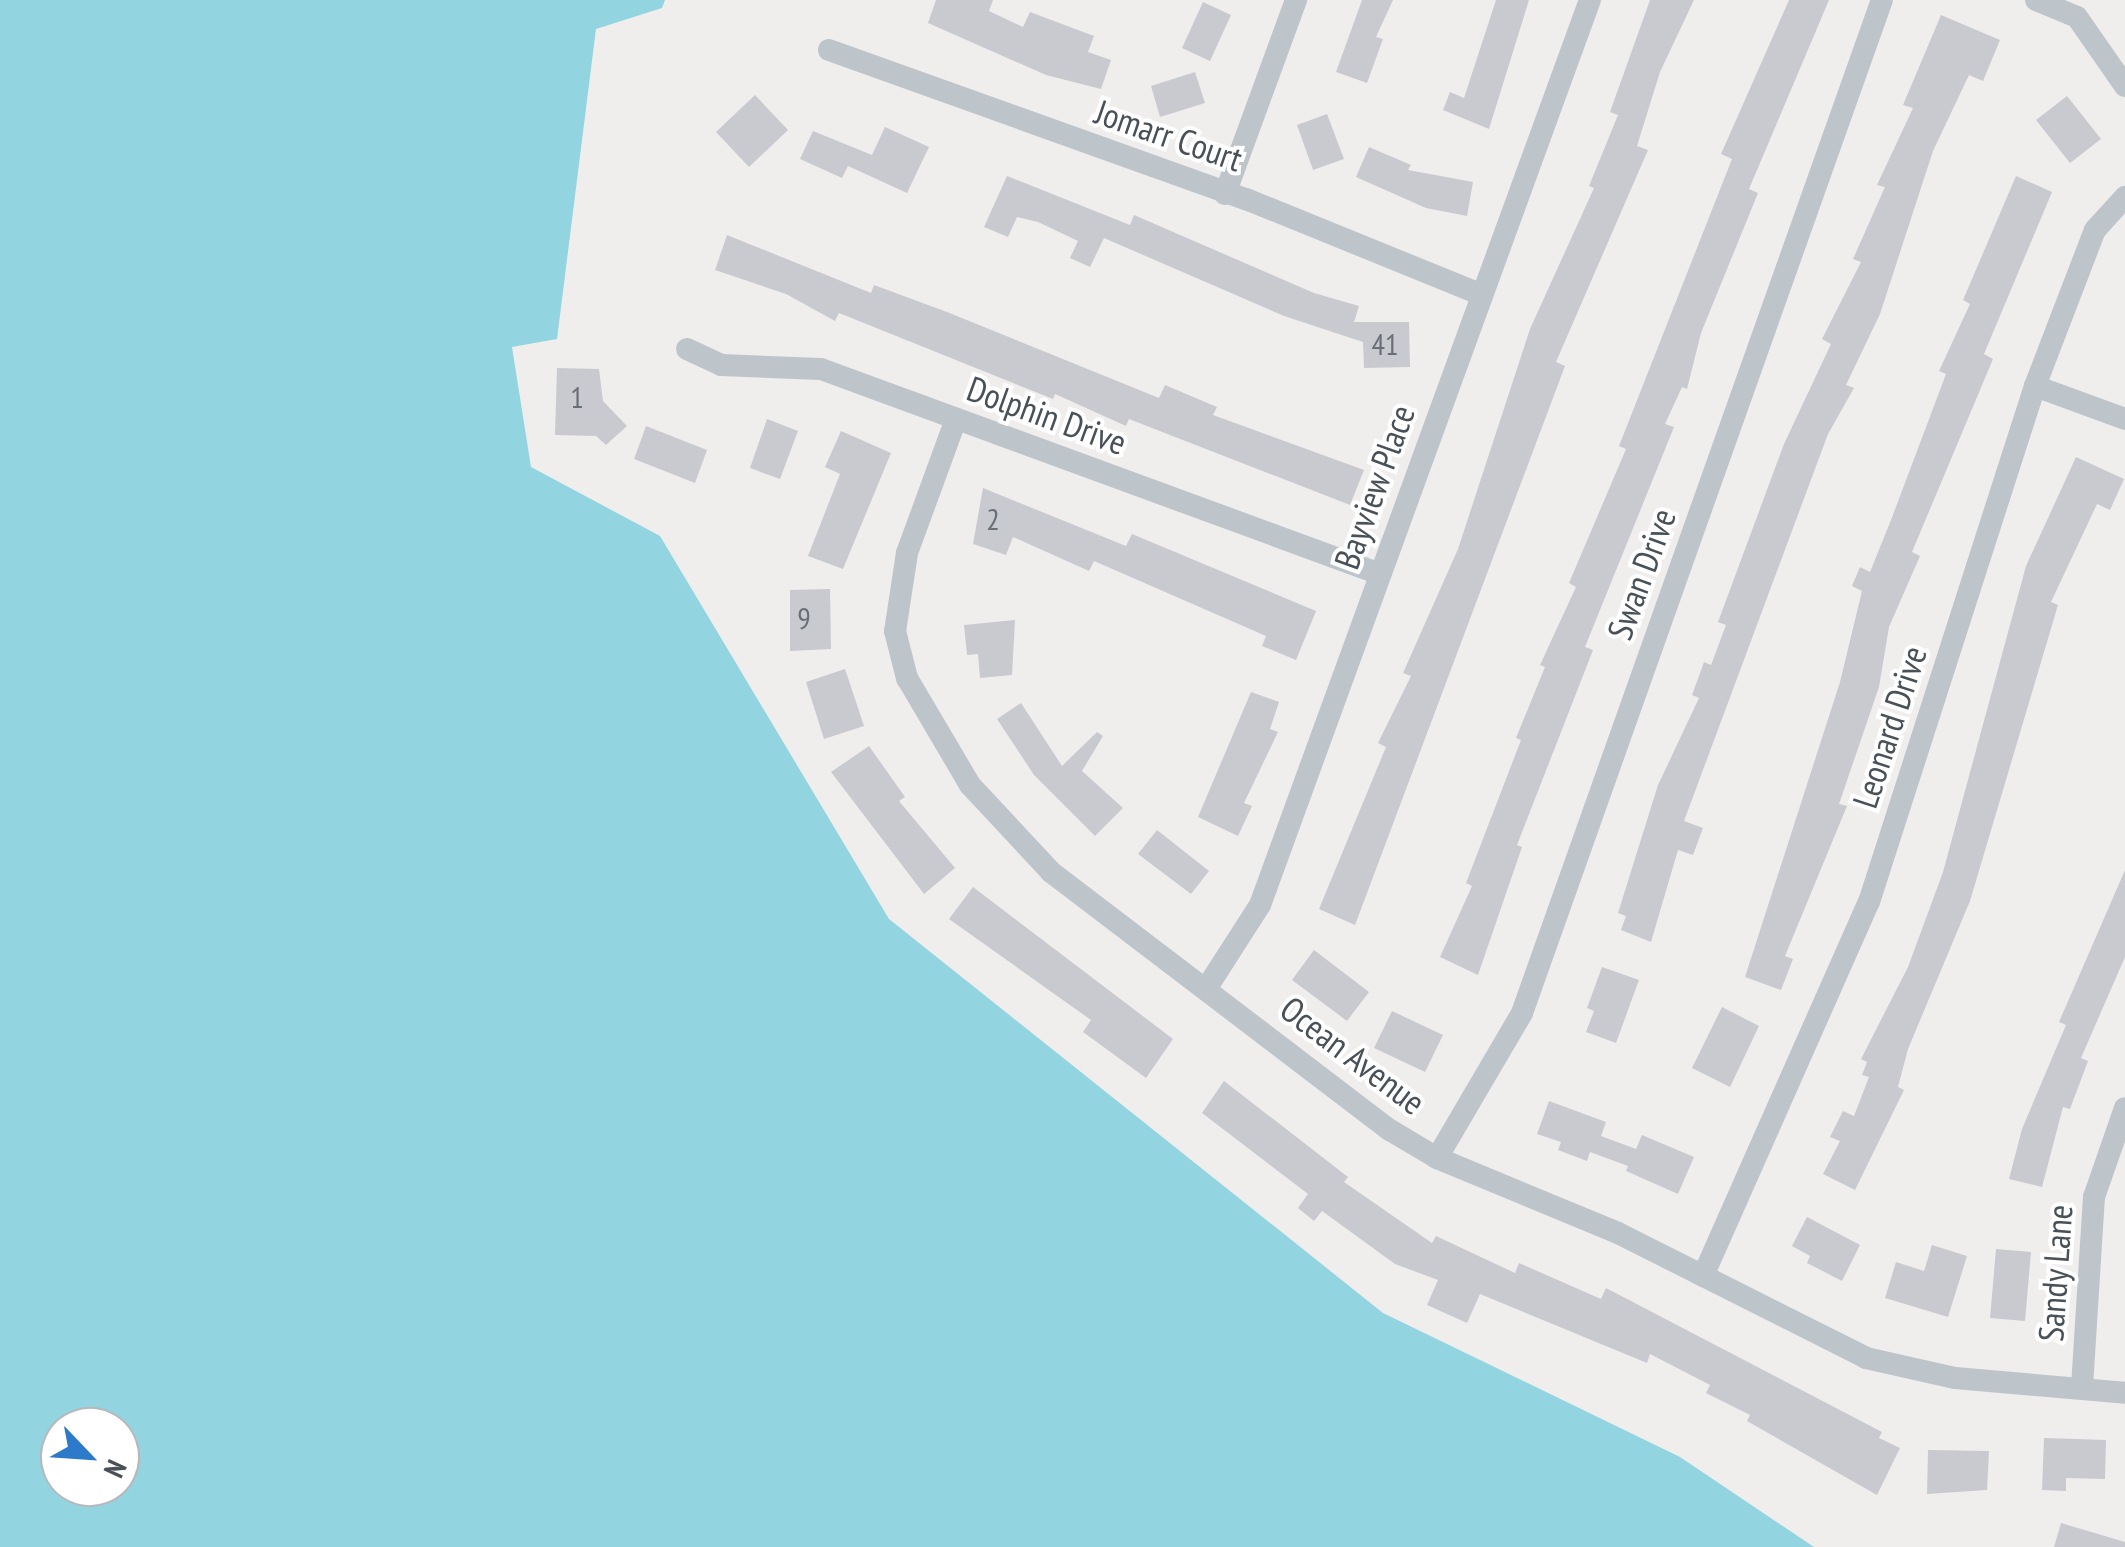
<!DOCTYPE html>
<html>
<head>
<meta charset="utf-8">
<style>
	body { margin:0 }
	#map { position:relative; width:2125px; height:1547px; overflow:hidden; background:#f0eded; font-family:"PT Sans Narrow",sans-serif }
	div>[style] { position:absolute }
	.water>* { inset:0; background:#92d5e1 }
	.building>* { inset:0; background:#c9cacf }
	.street>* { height:22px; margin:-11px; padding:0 11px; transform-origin:11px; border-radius:11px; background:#bdc5cb }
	span { translate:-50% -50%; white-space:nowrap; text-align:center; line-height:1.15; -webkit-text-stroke:8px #fff; paint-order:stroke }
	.number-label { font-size:30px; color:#686f76 }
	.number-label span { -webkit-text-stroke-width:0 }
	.street-label { font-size:35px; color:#485158 }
	.north { position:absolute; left:40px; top:1407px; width:100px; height:100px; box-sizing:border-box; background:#fff; border:2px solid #b6b9bc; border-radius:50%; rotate:115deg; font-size:28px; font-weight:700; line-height:40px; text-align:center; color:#485158 }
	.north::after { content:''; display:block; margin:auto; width:35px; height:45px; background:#2d7aca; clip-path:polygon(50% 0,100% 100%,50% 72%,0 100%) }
</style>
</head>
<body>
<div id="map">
	<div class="water">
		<div style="clip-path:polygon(evenodd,0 0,665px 0,662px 8px,596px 29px,557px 339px,512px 347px,531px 467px,660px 536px,889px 919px,1383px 1313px,1680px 1457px,1814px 1547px,0 1547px,0 0,60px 1427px,120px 1427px,120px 1487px,60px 1487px,60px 1427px)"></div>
	</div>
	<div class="building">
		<div style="clip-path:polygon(936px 0,993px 0,989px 11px,1023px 27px,1030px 12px,1094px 36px,1088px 52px,1111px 60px,1101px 89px,1046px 75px,928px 23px)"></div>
		<div style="clip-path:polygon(1362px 0,1393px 0,1376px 37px,1383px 39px,1367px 83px,1336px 72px)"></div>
		<div style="clip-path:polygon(1496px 0,1529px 0,1489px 129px,1443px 110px,1450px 92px,1464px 98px)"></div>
		<div style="clip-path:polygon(1650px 0,1694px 0,1660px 72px,1637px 146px,1648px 150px,1556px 362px,1565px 366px,1355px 925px,1319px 909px,1386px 747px,1378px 743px,1411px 676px,1403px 673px,1458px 549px,1530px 329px,1594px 188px,1589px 186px,1618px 115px,1610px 112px)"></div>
		<div style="clip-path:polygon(1789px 0,1829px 0,1749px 189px,1758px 193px,1701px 333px,1687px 389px,1682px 387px,1665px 424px,1674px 427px,1585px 647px,1593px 650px,1517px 845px,1522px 847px,1478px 975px,1440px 957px,1472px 886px,1466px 883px,1521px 740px,1516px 738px,1545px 667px,1540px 665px,1576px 587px,1569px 583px,1626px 449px,1619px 446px,1732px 159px,1721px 154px)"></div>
		<div style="clip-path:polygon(1203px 2px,1231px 15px,1210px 61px,1182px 48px)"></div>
		<div style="clip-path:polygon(1941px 15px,2000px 40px,1983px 81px,1969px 75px,1933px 151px,1880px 314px,1846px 385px,1854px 388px,1828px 434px,1684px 821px,1703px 828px,1693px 855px,1678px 850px,1651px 942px,1621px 930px,1626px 916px,1618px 913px,1658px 785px,1699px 698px,1692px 695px,1704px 662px,1711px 665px,1726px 625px,1718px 622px,1784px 444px,1831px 344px,1822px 339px,1861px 262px,1853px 259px,1885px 187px,1877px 185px,1913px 108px,1903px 105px)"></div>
		<div style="clip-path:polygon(1195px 72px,1205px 103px,1160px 117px,1151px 86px)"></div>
		<div style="clip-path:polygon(755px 95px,788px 130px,749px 167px,716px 132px)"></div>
		<div style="clip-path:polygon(2067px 96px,2101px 139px,2070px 163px,2036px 120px)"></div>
		<div style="clip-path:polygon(1327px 114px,1344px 159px,1313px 170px,1297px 125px)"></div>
		<div style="clip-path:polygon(885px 127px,929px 147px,907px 193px,848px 166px,842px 178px,800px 159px,813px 131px,872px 155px)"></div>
		<div style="clip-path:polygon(1369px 147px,1411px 165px,1408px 170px,1473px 182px,1467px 216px,1426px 208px,1356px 177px)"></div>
		<div style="clip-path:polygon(1007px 176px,1130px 225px,1134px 215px,1314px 293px,1359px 306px,1354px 322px,1409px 322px,1410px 367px,1364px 368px,1363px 342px,1284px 316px,1104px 238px,1090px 267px,1070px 258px,1078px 241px,1038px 222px,1017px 217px,1008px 237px,984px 227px)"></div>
		<div style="clip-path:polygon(2016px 176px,2052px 192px,1984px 354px,1993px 359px,1912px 552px,1920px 556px,1889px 627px,1879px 687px,1839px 804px,1847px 806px,1785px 956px,1793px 959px,1781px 990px,1745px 977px,1840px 682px,1862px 591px,1852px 586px,1860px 567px,1870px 572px,1891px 520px,1946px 374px,1939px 371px,1970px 304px,1963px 300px)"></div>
		<div style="clip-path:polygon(727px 235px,871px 293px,874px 285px,947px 312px,1159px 398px,1165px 385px,1217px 407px,1213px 415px,1364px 470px,1350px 505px,1129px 419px,1126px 426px,1055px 394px,1053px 399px,839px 313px,835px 321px,786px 294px,715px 270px)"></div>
		<div style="clip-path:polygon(557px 368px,599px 369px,603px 401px,627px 426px,606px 445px,596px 436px,555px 435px)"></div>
		<div style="clip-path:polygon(767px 419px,798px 431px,780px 479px,750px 468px)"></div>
		<div style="clip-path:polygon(646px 426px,707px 450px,695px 483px,634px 459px)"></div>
		<div style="clip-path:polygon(841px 431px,891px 453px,843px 569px,808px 556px,840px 474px,825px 467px)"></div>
		<div style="clip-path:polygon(2076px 457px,2124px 479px,2110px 510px,2097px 504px,2051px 602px,2058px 605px,1970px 901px,1908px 1049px,1898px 1087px,1904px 1090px,1855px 1190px,1823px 1174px,1840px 1141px,1830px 1137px,1843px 1111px,1854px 1116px,1869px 1077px,1862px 1075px,1867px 1062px,1861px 1059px,1908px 967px,1943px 872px,2026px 566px)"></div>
		<div style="clip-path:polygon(983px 488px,1126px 546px,1132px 534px,1316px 611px,1296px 660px,1262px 646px,1266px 636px,1094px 561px,1089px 571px,1013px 537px,1006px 555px,973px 544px)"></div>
		<div style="clip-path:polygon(830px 589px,831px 649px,790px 651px,790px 590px)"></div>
		<div style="clip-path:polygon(1015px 620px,1012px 675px,980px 678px,978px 654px,967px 655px,964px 625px)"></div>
		<div style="clip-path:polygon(845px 669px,864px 726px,824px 739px,806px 682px)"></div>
		<div style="clip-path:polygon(1251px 692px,1279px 702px,1270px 729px,1278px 732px,1244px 803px,1252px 806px,1238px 836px,1198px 817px)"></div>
		<div style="clip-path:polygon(1021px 703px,1062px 766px,1097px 732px,1103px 736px,1082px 771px,1123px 808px,1095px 836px,1034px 775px,997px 719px)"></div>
		<div style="clip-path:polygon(869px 746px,905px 797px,899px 801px,955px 868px,924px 894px,831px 772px)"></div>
		<div style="clip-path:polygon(1157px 830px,1209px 871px,1191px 894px,1138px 854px)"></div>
		<div style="clip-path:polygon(2125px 870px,2125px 957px,2081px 1058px,2088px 1061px,2070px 1109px,2063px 1107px,2042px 1187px,2009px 1179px,2022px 1129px,2066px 1025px,2059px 1022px)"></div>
		<div style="clip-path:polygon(973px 887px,1173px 1039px,1146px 1078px,1083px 1032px,1091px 1020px,949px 919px)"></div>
		<div style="clip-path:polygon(1314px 950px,1369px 992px,1347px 1021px,1292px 980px)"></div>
		<div style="clip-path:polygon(1602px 967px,1639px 980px,1616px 1043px,1586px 1032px,1594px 1011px,1587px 1008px)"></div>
		<div style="clip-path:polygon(1722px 1007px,1759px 1026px,1730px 1087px,1692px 1068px)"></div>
		<div style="clip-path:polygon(1392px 1011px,1443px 1035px,1425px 1072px,1374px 1048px)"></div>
		<div style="clip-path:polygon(1224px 1081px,1348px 1177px,1344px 1182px,1432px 1243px,1436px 1236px,1515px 1273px,1519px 1263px,1601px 1299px,1606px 1288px,1882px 1432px,1879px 1438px,1900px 1448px,1877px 1495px,1747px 1421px,1750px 1415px,1706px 1393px,1710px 1385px,1650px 1354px,1647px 1363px,1480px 1294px,1467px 1323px,1427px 1305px,1438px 1280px,1395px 1264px,1322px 1211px,1314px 1221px,1298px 1208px,1308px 1194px,1202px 1113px)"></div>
		<div style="clip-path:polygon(1549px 1101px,1606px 1122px,1601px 1136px,1636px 1149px,1642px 1135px,1694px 1157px,1678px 1194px,1626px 1171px,1628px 1166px,1590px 1152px,1587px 1161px,1558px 1150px,1561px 1142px,1537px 1134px)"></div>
		<div style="clip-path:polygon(1807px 1217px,1860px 1245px,1842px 1281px,1807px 1263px,1810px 1256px,1792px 1246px)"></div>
		<div style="clip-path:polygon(1932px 1245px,1967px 1256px,1948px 1317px,1885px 1298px,1896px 1262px,1924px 1271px)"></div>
		<div style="clip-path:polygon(1996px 1249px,2031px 1252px,2025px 1321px,1990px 1318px)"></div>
		<div style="clip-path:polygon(2044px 1438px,2106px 1440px,2105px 1479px,2066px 1478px,2066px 1491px,2042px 1490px)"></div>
		<div style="clip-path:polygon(1928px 1450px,1989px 1451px,1987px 1490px,1927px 1494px)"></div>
		<div style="clip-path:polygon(2061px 1523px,2125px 1542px,2125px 1547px,2054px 1547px)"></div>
	</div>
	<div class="street">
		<div style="left:2036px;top:0;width:44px;rotate:22.5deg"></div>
		<div style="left:2077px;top:17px;width:84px;rotate:55.2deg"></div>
		<div style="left:829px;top:50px;width:443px;rotate:19.7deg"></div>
		<div style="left:1246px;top:199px;width:255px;rotate:22.1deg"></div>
		<div style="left:1225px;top:194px;width:207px;rotate:-69.9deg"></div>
		<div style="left:687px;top:349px;width:38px;rotate:25deg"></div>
		<div style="left:721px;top:365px;width:100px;rotate:2.3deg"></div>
		<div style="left:821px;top:369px;width:595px;rotate:20.14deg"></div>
		<div style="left:2035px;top:386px;width:96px;rotate:20.1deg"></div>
		<div style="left:956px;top:419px;width:143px;rotate:110.1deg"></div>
		<div style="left:907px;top:553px;width:79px;rotate:98.7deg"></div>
		<div style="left:895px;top:631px;width:49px;rotate:75.7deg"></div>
		<div style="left:907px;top:678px;width:124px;rotate:59.5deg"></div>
		<div style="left:970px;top:785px;width:119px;rotate:47deg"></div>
		<div style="left:1051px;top:872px;width:426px;rotate:37.3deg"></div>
		<div style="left:1390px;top:1130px;width:55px;rotate:30.8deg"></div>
		<div style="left:1437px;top:1158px;width:196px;rotate:22.5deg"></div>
		<div style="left:1618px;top:1233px;width:278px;rotate:26.7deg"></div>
		<div style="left:1866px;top:1358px;width:91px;rotate:12.7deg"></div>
		<div style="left:1955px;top:1378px;width:171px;rotate:5deg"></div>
		<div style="left:1206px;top:989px;width:100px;rotate:-57.3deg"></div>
		<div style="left:1260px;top:905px;width:963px;rotate:-69.97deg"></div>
		<div style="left:1437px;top:1158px;width:168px;rotate:-59.6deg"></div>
		<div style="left:1522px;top:1013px;width:1075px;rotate:-70.44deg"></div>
		<div style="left:1703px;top:1276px;width:409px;rotate:-66.1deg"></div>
		<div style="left:1869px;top:902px;width:542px;rotate:-72.17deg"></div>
		<div style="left:2035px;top:386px;width:167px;rotate:-69deg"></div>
		<div style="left:2095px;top:230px;width:45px;rotate:-47.7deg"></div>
		<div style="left:2082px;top:1387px;width:190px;rotate:-86.4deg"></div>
		<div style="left:2094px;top:1197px;width:94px;rotate:-70.8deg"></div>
	</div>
	<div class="number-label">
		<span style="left:1385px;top:344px">41</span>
		<span style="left:577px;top:397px">1</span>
		<span style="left:993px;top:519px">2</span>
		<span style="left:804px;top:618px">9</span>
	</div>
	<div class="street-label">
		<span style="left:1169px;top:135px;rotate:19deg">Jomarr Court</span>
		<span style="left:1047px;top:415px;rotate:20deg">Dolphin Drive</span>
		<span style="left:1374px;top:487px;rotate:-70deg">Bayview Place</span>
		<span style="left:1641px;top:574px;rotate:-70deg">Swan Drive</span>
		<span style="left:1889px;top:727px;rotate:-72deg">Leonard Drive</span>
		<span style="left:1353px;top:1055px;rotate:37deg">Ocean Avenue</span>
		<span style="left:2055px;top:1273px;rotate:-86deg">Sandy Lane</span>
	</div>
	<div class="north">N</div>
</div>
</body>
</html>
